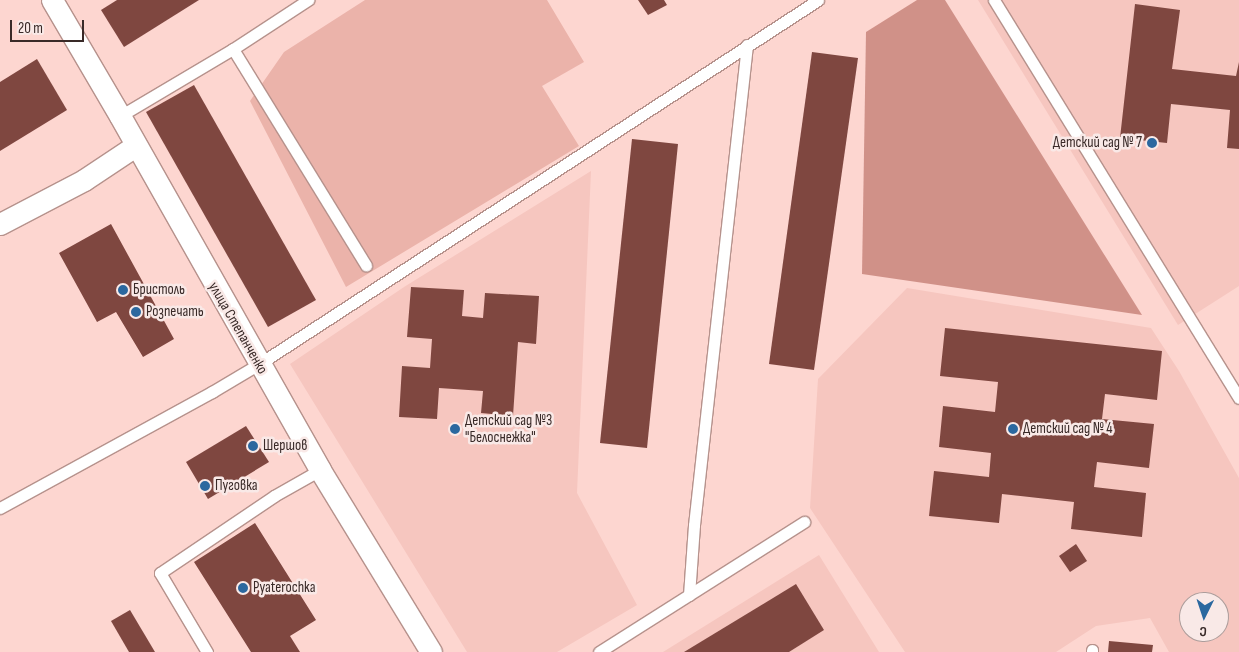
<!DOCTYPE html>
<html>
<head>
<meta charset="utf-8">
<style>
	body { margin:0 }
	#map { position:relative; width:1239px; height:652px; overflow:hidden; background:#fdd6d0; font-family:"Sofia Sans Condensed",sans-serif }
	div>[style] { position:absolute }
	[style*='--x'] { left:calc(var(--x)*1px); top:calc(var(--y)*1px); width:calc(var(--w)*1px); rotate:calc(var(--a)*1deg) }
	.built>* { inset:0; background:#f6c6bf }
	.green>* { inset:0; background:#ebb3aa }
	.forest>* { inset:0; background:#d09188 }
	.building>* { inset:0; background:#7f4740 }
	.roads { filter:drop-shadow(1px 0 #b6928c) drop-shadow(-1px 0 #b6928c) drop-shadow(0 1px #b6928c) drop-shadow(0 -1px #b6928c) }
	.lane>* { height:11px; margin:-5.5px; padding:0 5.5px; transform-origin:5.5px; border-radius:5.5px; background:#fff }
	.street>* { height:21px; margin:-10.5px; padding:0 10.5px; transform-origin:10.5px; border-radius:10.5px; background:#fff }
	.dots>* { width:14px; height:14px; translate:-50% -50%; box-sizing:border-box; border:2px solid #f9e9e7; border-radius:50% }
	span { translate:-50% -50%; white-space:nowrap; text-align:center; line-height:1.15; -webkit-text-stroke:5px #f9e9e7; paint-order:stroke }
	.poi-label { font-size:15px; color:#392a28 }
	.right { translate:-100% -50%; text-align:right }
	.left { translate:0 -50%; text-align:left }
	.street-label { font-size:15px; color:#392a28 }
	.north { position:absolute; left:1179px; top:592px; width:50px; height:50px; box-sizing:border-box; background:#f9e9e7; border:1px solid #ac9d9b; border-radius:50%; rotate:184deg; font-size:14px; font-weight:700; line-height:20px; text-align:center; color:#392a28 }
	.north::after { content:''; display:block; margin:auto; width:18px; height:22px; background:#2b689f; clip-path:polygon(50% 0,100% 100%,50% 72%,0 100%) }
	.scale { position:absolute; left:10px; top:20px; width:74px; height:22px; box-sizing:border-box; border:2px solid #392a28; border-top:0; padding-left:6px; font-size:15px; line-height:18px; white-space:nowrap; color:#392a28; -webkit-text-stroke:4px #f9e9e7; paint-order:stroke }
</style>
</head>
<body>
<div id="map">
	<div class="built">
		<i style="clip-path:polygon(978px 0,1239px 0,1239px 286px,1178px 325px)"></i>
		<i style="clip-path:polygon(591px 171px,577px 493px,637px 605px,557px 652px,467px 652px,290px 364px,404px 287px)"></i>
		<i style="clip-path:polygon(evenodd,907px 288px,1151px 328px,1179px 371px,1239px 478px,1239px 652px,1169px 652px,1150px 618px,1096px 626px,1056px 652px,905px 652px,810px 508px,818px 379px,907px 288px,1189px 602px,1219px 602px,1219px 632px,1189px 632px,1189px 602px)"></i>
		<i style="clip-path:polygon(819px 555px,879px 652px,663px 652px)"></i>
	</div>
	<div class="green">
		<i style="clip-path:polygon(365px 0,547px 0,584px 62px,542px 86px,579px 146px,346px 287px,250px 101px,284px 52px)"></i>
	</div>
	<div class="forest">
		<i style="clip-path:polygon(917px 0,945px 0,1142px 315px,862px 274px,866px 32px)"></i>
	</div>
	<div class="building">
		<i style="clip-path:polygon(117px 0,199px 0,124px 47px,101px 10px)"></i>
		<i style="clip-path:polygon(638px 0,664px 0,667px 5px,648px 15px)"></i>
		<i style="clip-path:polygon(1135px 4px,1180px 10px,1172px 69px,1236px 76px,1239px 62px,1239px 149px,1227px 148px,1230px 110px,1171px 104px,1167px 143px,1120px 138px)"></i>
		<i style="clip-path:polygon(812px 52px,858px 58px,814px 370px,769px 364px)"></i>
		<i style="clip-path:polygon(37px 59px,67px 110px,0 151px,0 82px)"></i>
		<i style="clip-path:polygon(194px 85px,316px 300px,268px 327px,146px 112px)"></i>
		<i style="clip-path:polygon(632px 139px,678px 144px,647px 448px,600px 443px)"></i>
		<i style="clip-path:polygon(111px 224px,174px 339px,143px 357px,116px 312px,97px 322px,59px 253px)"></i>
		<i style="clip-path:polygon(411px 287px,464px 290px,462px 316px,483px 318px,485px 293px,539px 296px,536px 344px,518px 342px,513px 416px,481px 413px,483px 391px,439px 388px,437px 419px,399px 417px,402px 366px,430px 368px,432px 339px,407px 337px)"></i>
		<i style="clip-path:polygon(945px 328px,1162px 351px,1157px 400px,1105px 394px,1102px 419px,1154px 424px,1149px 468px,1097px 462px,1094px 487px,1146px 493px,1142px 537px,1071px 529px,1074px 502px,1002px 494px,999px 523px,929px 516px,934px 471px,989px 477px,991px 453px,939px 447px,943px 406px,995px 412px,998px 382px,940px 376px)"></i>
		<i style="clip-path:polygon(246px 426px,269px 462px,208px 499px,186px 462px)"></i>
		<i style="clip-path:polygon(255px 523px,316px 620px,290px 636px,300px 652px,251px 652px,194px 562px)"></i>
		<i style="clip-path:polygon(1076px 544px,1087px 561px,1070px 572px,1059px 556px)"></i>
		<i style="clip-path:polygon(796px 584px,824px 630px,789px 652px,684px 652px)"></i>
		<i style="clip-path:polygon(130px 610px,155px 652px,129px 652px,111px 621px)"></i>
		<i style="clip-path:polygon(1109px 641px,1153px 645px,1152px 652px,1108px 652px)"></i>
	</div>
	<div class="roads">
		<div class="lane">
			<i style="--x:994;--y:0;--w:467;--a:58.4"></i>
			<i style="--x:233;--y:49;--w:254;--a:58.4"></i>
			<i style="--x:120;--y:116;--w:131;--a:-30.7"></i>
			<i style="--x:233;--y:49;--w:90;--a:-33.2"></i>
			<i style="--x:0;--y:508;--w:242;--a:-28.7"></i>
			<i style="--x:212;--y:392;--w:55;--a:-30.8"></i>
			<i style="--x:259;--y:364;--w:667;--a:-33.07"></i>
			<i style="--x:689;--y:595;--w:70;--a:-85.9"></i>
			<i style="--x:694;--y:525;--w:483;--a:-83.7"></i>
			<i style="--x:207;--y:652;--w:92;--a:-120.7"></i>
			<i style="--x:160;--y:573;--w:138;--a:-34"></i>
			<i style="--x:274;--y:496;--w:53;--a:-29.5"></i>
			<i style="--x:599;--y:652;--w:243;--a:-32.4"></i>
			<i style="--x:1092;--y:652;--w:2;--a:-90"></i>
		</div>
		<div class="street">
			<i style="--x:52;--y:0;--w:134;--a:59.6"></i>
			<i style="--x:120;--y:116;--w:407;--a:60.5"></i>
			<i style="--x:320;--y:470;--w:213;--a:58.6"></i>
			<i style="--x:0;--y:224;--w:95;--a:-27.6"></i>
			<i style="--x:84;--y:180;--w:61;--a:-33.7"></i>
		</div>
	</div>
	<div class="dots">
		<i style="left:1152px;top:143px;background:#2b689f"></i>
		<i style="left:123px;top:290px;background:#2b689f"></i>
		<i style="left:136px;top:312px;background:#2b689f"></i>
		<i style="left:455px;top:429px;background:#2b689f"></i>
		<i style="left:1013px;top:429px;background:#2b689f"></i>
		<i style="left:253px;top:446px;background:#2b689f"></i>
		<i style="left:205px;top:486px;background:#2b689f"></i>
		<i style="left:243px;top:588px;background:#2b689f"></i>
	</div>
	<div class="poi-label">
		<span class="right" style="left:1142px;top:143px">Детский сад № 7</span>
		<span class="left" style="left:133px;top:290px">Бристоль</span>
		<span class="left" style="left:146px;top:312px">Розпечать</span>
		<span class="left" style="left:465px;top:429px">Детский сад №3<br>"Белоснежка"</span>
		<span class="left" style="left:1023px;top:429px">Детский сад № 4</span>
		<span class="left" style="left:263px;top:446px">Шершов</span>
		<span class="left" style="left:215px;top:486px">Пуговка</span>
		<span class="left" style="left:253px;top:588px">Pyaterochka</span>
	</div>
	<div class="street-label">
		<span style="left:238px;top:328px;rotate:60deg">улица Степанченко</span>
	</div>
	<div class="north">С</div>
	<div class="scale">20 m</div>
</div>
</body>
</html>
